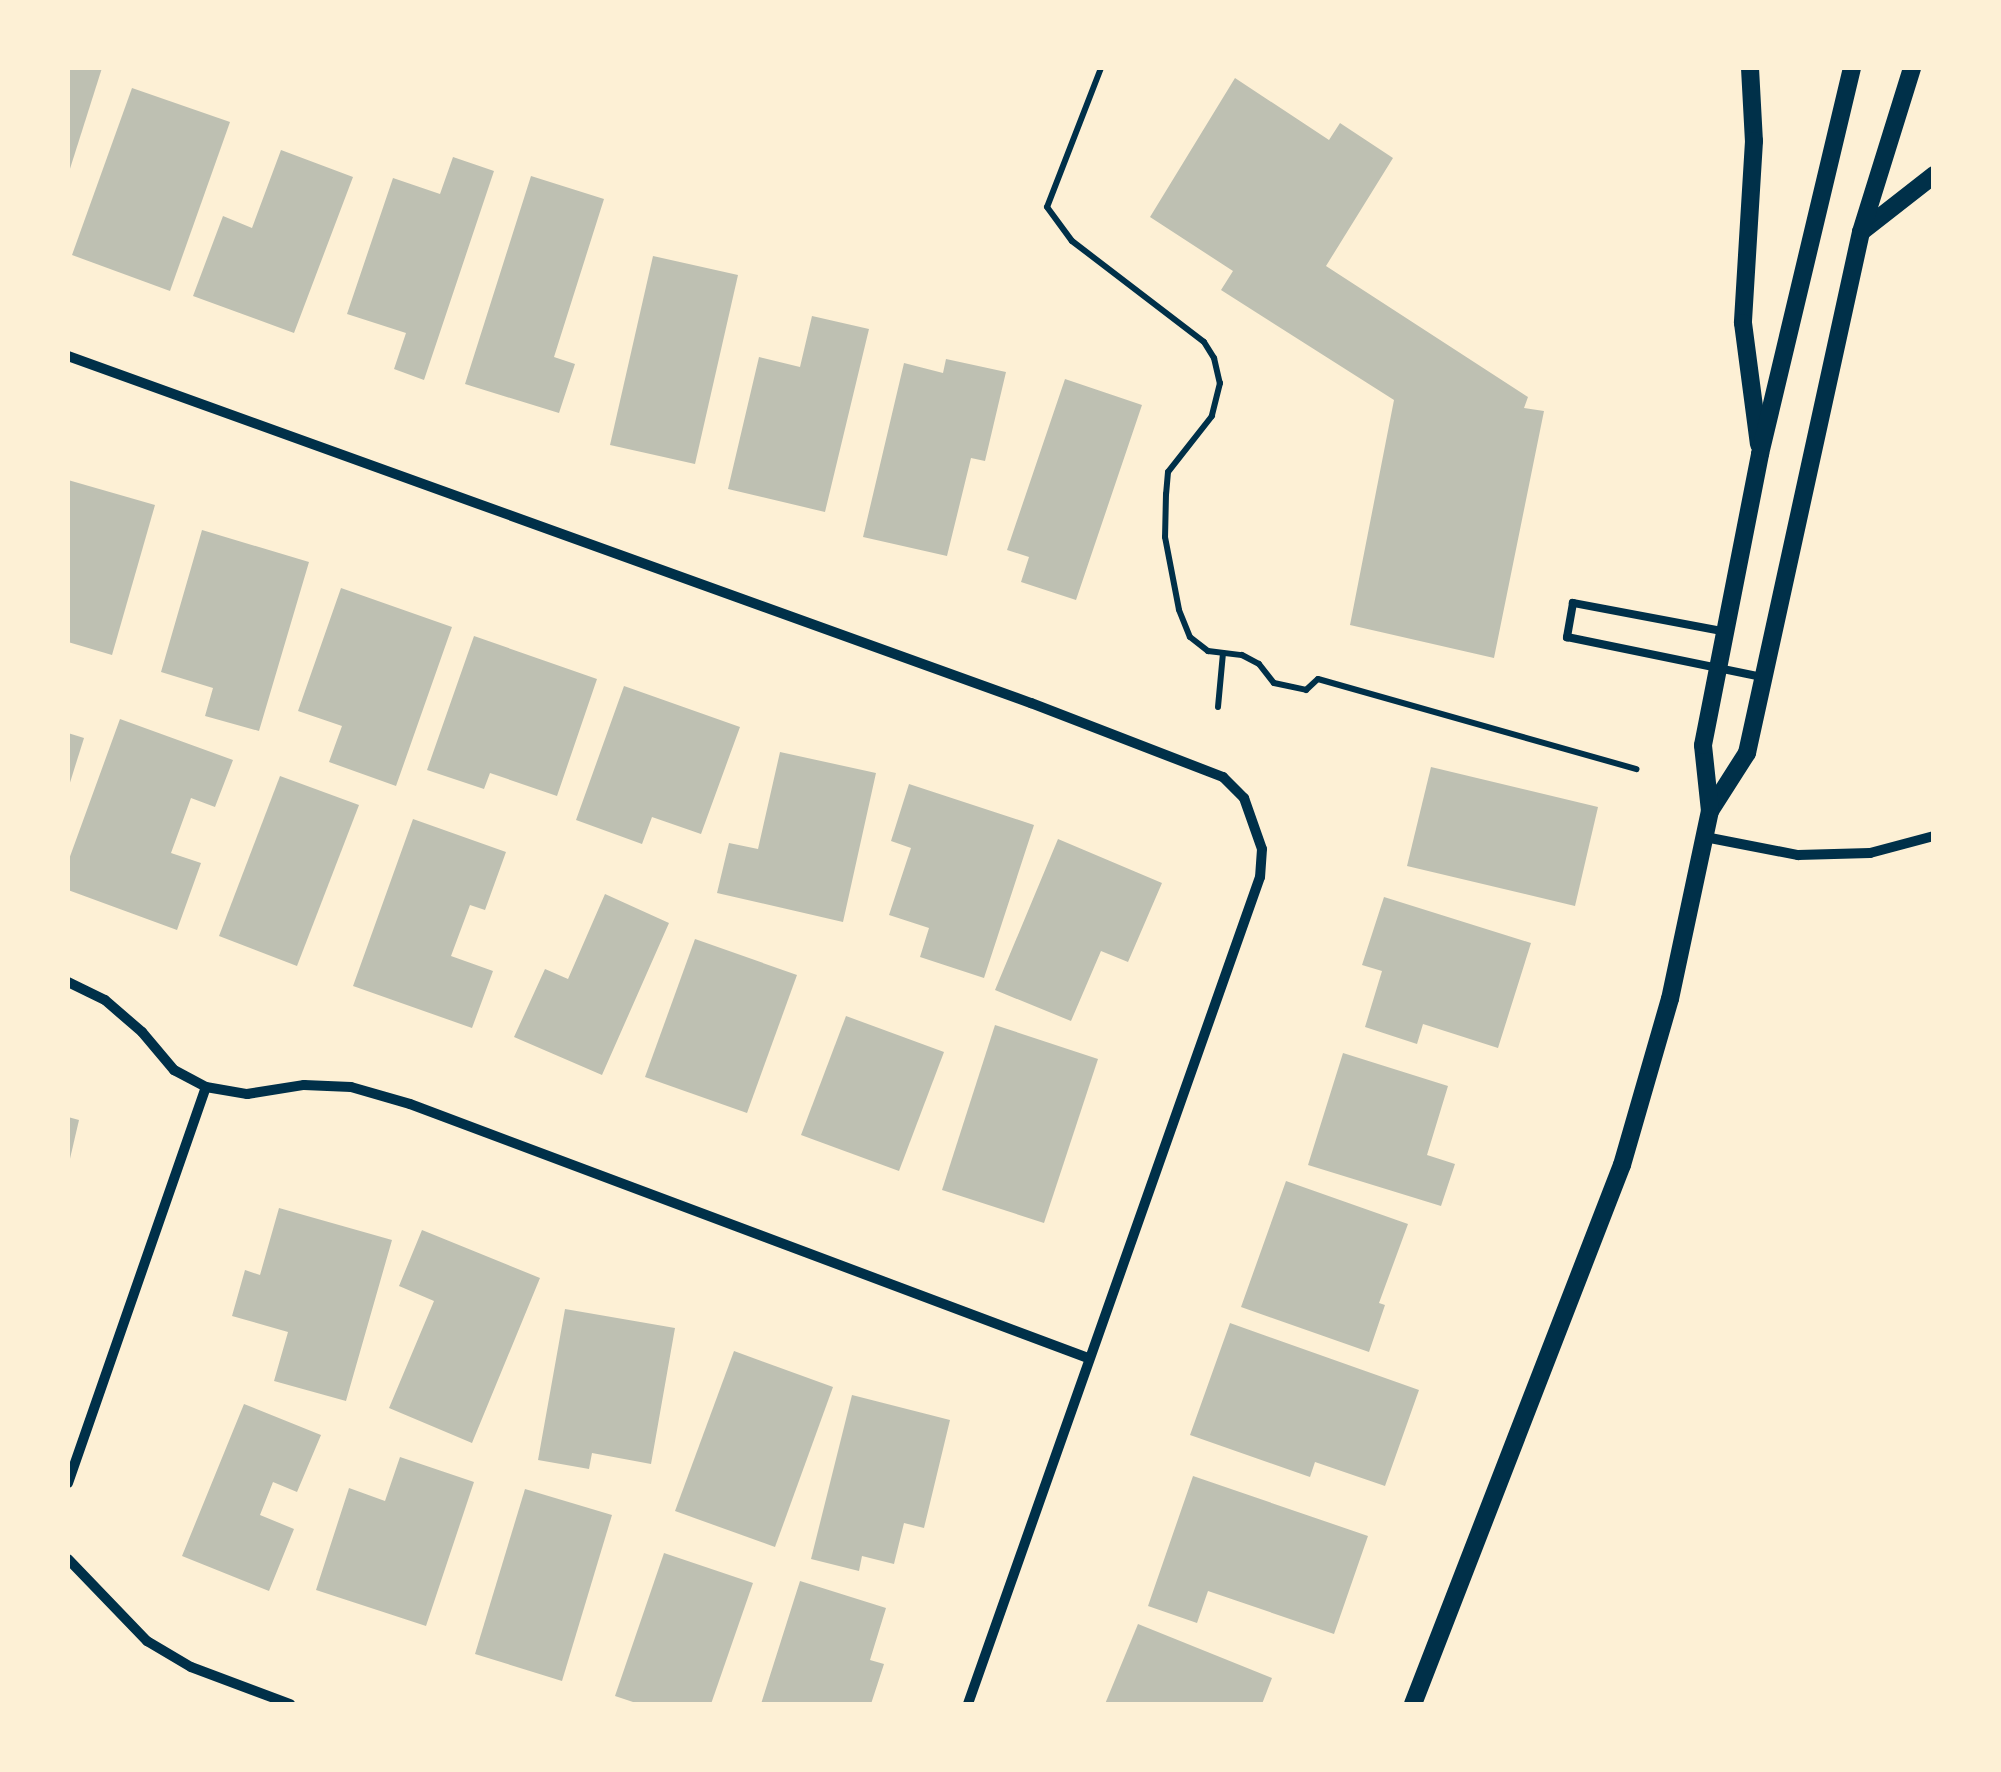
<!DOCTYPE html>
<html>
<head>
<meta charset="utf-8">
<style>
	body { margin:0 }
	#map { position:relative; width:2001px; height:1772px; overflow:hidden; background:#fdf0d5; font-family:"Varela Round",sans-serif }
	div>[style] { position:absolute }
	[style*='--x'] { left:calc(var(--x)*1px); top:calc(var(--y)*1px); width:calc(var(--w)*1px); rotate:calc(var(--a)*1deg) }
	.building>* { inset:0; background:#bec0b2 }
	.path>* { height:6px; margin:-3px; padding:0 3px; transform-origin:3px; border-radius:3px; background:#003049 }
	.service>* { height:8px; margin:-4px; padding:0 4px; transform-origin:4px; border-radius:4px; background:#003049 }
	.minor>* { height:10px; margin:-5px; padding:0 5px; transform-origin:5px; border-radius:5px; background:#003049 }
	.tertiary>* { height:18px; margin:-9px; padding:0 9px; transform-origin:9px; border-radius:9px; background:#003049 }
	span { translate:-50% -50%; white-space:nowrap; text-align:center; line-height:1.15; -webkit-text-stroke:9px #fdf0d5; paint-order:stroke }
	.frame { position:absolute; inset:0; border:70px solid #fdf0d5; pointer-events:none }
</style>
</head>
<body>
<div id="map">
	<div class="building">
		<i style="clip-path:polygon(68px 68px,102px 68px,68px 175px)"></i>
		<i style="clip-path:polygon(1235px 78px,1329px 140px,1340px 123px,1393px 158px,1326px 266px,1528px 397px,1524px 408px,1544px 411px,1494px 658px,1350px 625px,1394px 400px,1221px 290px,1233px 271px,1150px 217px)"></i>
		<i style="clip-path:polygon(132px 88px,230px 122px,170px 291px,72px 255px)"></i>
		<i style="clip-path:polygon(281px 150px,353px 177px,294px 333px,193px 296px,223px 216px,252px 228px)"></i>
		<i style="clip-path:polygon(453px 157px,494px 171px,424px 380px,394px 369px,406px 333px,347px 314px,393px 178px,440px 194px)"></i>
		<i style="clip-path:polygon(531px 176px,604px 199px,554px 357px,575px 364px,559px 413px,465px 384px)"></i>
		<i style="clip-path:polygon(653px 256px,738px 275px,695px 464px,610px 445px)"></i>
		<i style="clip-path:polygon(812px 316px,869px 329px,825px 512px,728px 489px,759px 357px,800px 367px)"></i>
		<i style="clip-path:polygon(946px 359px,1006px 372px,985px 461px,971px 458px,947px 556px,863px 537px,904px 363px,943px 373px)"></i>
		<i style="clip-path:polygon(1065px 379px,1142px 405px,1076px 600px,1021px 582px,1029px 557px,1007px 550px)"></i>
		<i style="clip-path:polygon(68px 480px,155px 505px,112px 655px,68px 642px)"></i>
		<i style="clip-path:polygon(202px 530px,309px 562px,259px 731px,205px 716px,213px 688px,161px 672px)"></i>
		<i style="clip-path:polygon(341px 588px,452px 627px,396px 786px,329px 762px,342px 726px,298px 711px)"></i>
		<i style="clip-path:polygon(474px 636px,597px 679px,557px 796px,490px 773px,484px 789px,427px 770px)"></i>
		<i style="clip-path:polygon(624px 686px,740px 727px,701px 834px,652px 817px,642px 844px,576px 820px)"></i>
		<i style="clip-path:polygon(120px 719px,233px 760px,215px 807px,191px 798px,171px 853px,201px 863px,177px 930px,68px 890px,68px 862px)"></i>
		<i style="clip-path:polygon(68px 733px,84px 738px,68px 789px)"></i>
		<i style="clip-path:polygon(780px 752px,876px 773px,843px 922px,717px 893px,729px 843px,758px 849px)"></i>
		<i style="clip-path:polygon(1431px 767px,1598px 807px,1575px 906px,1407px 866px)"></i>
		<i style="clip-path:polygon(280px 776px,359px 805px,297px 966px,219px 936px)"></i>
		<i style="clip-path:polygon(909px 784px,1034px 825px,984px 978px,920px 957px,929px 928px,889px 915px,911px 848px,891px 841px)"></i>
		<i style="clip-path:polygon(413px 819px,506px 852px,485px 910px,470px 905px,451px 956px,493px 971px,472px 1028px,353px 986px)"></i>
		<i style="clip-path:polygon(1058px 839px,1162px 883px,1128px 962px,1101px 951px,1071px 1021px,995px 990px)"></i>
		<i style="clip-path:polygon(605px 894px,669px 923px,602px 1075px,514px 1037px,545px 969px,568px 979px)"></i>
		<i style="clip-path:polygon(1384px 897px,1531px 943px,1498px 1048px,1423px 1024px,1417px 1044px,1365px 1027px,1382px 971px,1362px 965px)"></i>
		<i style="clip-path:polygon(695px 939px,797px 975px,747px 1113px,645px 1077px)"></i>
		<i style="clip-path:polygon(846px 1016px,944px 1052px,899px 1171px,801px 1135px)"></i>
		<i style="clip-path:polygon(995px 1025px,1098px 1059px,1044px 1223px,942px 1190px)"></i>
		<i style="clip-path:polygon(1343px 1053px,1448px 1086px,1427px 1155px,1455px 1164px,1441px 1206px,1308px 1165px)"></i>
		<i style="clip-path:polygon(68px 1117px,79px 1120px,69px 1163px,68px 1163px)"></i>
		<i style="clip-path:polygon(1286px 1181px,1408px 1224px,1379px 1303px,1385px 1305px,1369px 1352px,1241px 1307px)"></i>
		<i style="clip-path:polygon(279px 1208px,392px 1240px,346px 1401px,274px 1381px,288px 1332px,232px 1316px,245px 1270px,260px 1275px)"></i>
		<i style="clip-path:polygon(422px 1230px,540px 1278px,472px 1443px,389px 1408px,434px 1301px,399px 1286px)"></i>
		<i style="clip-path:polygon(565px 1309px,675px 1328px,651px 1464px,592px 1453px,589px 1469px,538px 1460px)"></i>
		<i style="clip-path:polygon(1230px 1323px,1419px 1390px,1385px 1486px,1315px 1462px,1310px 1477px,1190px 1435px)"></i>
		<i style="clip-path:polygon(734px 1351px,833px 1387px,775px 1547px,675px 1511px)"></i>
		<i style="clip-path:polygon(852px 1395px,950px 1420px,924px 1528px,904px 1523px,894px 1564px,862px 1556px,859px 1571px,811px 1559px)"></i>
		<i style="clip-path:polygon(244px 1404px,321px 1435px,297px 1492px,273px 1482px,260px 1515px,294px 1529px,269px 1591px,182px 1556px)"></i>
		<i style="clip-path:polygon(400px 1457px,474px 1482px,426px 1626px,316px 1590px,349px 1488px,385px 1501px)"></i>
		<i style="clip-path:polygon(1193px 1476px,1368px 1536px,1334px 1634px,1208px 1591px,1197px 1623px,1148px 1606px)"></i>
		<i style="clip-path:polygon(525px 1489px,612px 1515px,562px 1681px,475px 1654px)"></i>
		<i style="clip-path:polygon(664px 1553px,753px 1583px,711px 1704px,639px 1704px,615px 1696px)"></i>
		<i style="clip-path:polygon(800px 1581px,886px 1608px,870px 1660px,884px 1664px,871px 1704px,761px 1704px)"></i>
		<i style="clip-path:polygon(1138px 1624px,1272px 1678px,1262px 1704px,1105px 1704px)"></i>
	</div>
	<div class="path">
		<i style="--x:1101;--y:68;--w:149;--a:111.2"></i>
		<i style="--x:1047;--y:207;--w:42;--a:53.7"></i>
		<i style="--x:1072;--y:241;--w:166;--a:37.4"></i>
		<i style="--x:1204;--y:342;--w:19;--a:58"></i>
		<i style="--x:1214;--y:358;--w:26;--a:77"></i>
		<i style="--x:1220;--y:383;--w:34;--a:104"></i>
		<i style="--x:1212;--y:416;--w:71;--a:128.2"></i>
		<i style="--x:1168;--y:472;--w:22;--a:95"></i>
		<i style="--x:1166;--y:494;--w:43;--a:91.3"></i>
		<i style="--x:1165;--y:537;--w:74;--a:79.1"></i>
		<i style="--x:1179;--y:610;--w:29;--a:68"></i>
		<i style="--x:1190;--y:637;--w:23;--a:38"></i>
		<i style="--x:1208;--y:651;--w:34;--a:7"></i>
		<i style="--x:1242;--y:655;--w:19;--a:28"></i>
		<i style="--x:1259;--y:664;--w:24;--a:52"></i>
		<i style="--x:1274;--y:683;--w:33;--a:12"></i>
		<i style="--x:1306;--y:690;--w:16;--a:-43"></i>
		<i style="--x:1318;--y:679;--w:331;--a:15.8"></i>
		<i style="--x:1218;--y:707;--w:54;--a:-84.7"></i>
	</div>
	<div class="service">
		<i style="--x:1727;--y:632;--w:157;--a:-169.3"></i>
		<i style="--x:1573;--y:603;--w:35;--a:100"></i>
		<i style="--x:1567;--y:637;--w:199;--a:11.6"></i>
	</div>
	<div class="minor">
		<i style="--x:68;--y:356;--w:1024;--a:19.82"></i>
		<i style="--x:1031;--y:703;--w:206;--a:21.1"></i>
		<i style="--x:1223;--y:777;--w:30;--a:45"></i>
		<i style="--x:1244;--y:798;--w:54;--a:70.6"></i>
		<i style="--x:1262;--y:849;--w:28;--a:94"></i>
		<i style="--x:1260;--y:877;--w:877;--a:109.45"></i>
		<i style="--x:1705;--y:837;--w:95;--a:11"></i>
		<i style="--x:1798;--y:855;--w:72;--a:-1.6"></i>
		<i style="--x:1870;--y:853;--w:66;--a:-14.9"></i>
		<i style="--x:68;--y:982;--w:41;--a:25.9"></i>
		<i style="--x:105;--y:1000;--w:49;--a:40.9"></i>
		<i style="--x:142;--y:1032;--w:50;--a:49.9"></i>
		<i style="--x:174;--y:1070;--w:36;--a:28"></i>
		<i style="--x:206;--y:1087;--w:42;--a:9.7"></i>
		<i style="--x:247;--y:1094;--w:58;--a:-9"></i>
		<i style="--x:304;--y:1085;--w:47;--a:2.4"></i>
		<i style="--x:351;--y:1087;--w:61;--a:16.1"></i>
		<i style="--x:410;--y:1104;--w:724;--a:20.54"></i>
		<i style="--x:68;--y:1483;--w:419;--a:-70.8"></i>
		<i style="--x:68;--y:1559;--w:114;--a:46.1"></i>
		<i style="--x:147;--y:1641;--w:51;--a:30.6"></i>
		<i style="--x:191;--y:1667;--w:106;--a:20.5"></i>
	</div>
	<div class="tertiary">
		<i style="--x:1750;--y:68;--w:73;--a:86.9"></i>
		<i style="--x:1754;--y:141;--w:182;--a:93.5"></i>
		<i style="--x:1743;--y:323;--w:122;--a:82.5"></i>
		<i style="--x:1861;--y:232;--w:93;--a:-38"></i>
		<i style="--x:1710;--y:811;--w:69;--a:-57.5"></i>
		<i style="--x:1747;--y:753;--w:533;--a:-77.66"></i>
		<i style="--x:1861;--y:232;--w:172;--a:-72.7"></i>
		<i style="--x:1413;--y:1704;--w:578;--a:-68.81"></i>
		<i style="--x:1622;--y:1165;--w:173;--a:-73.9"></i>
		<i style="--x:1670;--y:999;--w:192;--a:-78"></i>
		<i style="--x:1710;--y:811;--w:66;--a:-96.1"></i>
		<i style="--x:1703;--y:745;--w:297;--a:-78.9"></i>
		<i style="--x:1760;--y:454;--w:397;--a:-76.6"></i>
	</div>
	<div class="frame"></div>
</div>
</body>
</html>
